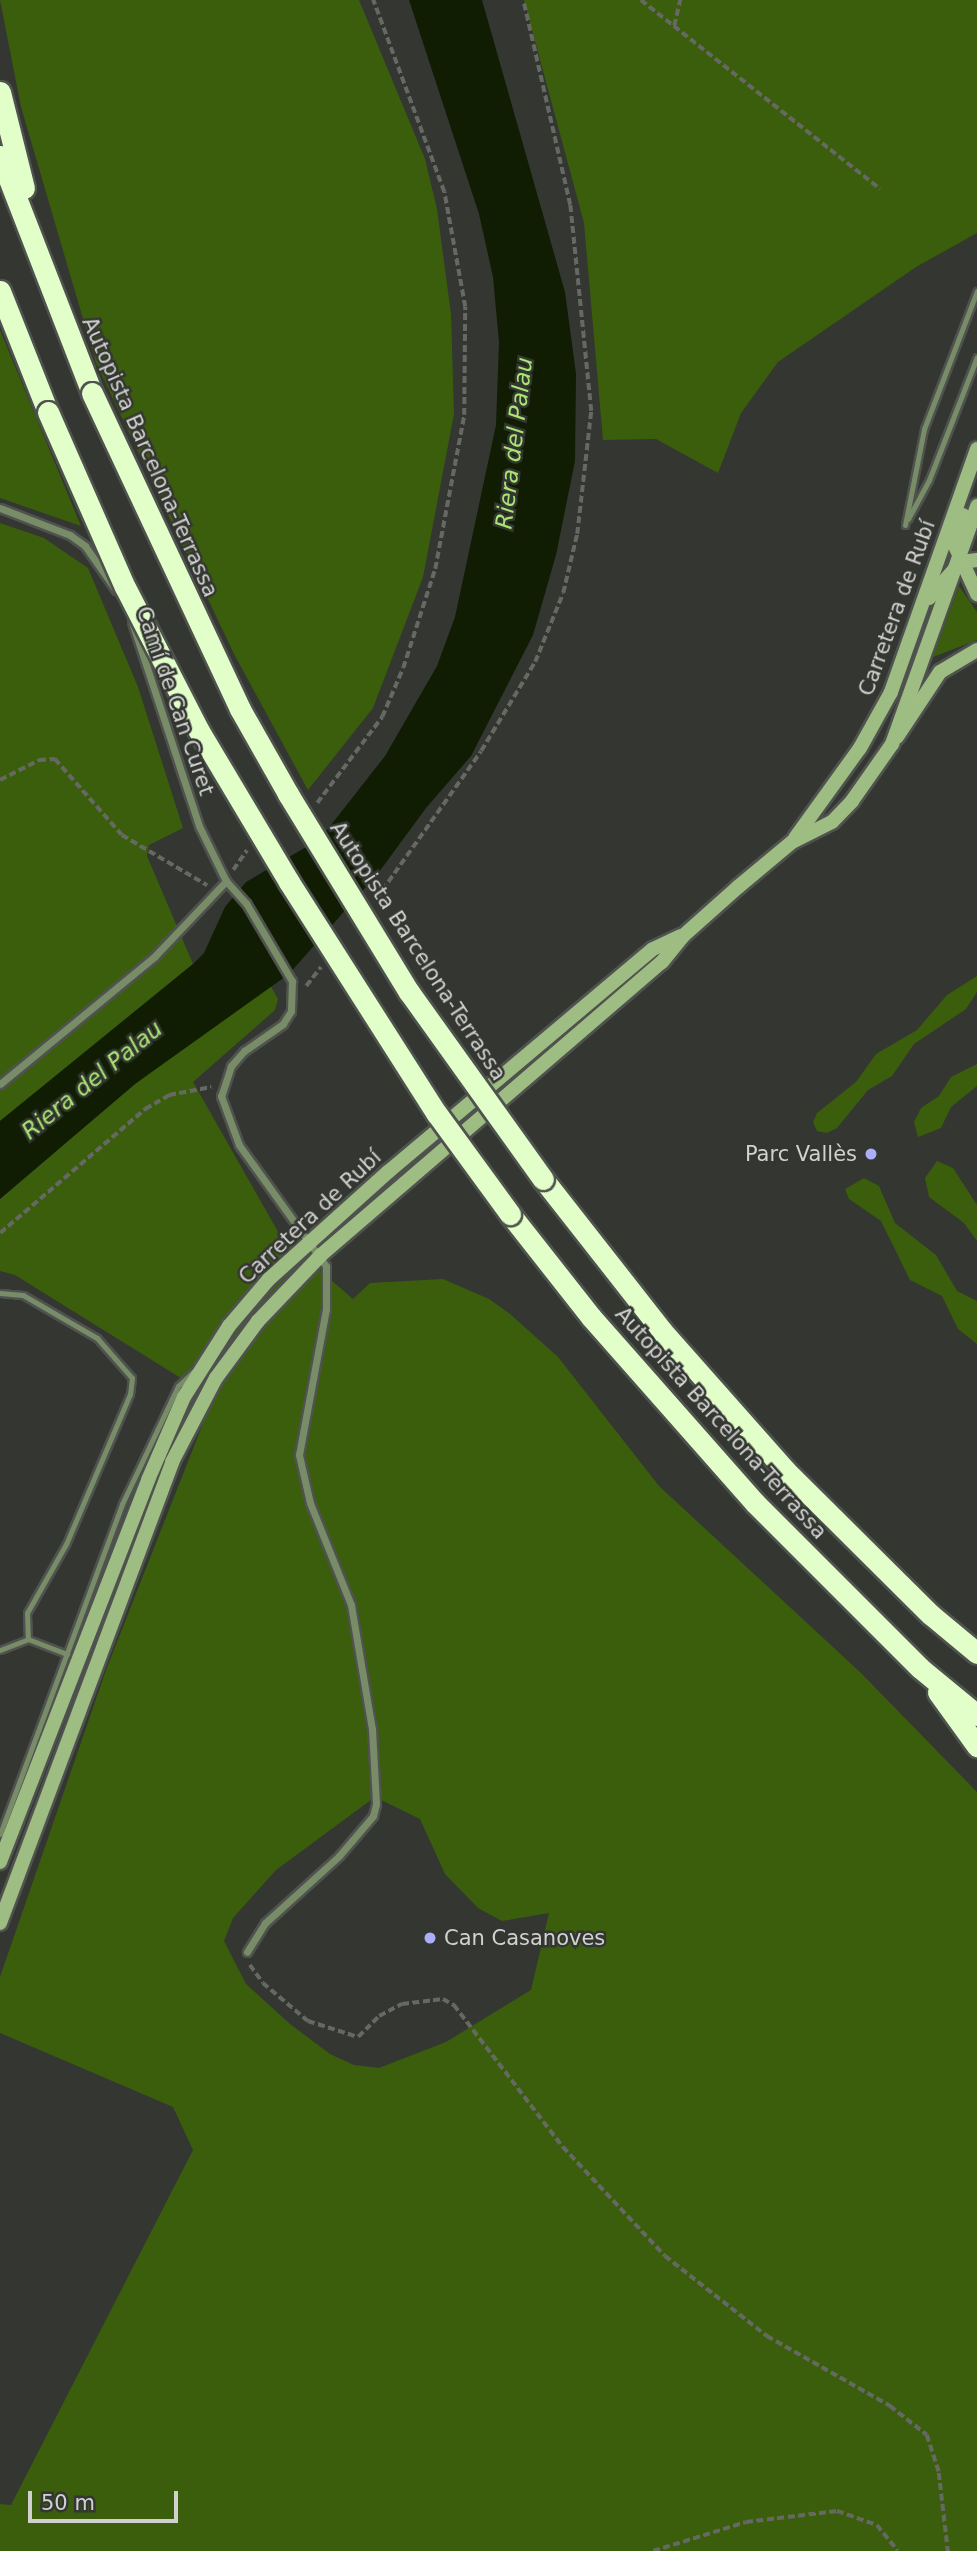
<!DOCTYPE html>
<html>
<head>
<meta charset="utf-8">
<style>
	body { margin:0 }
	#map { position:relative; width:977px; height:2551px; overflow:hidden; background:#333631; font-family:"DejaVu Sans",sans-serif }
	div>[style] { position:absolute }
	[style*='--x'] { left:calc(var(--x)*1px); top:calc(var(--y)*1px); width:calc(var(--w)*1px); rotate:calc(var(--a)*1deg) }
	.green>* { inset:0; background:#3b5e0c }
	.water>* { inset:0; background:#101d03 }
	.path>* { height:3.5px; margin-top:-1.75px; transform-origin:0; background:repeating-linear-gradient(90deg,#666864 0 7px,transparent 0 10.5px) }
	.roads { filter:drop-shadow(2px 0 #4f524e) drop-shadow(-2px 0 #4f524e) drop-shadow(0 2px #4f524e) drop-shadow(0 -2px #4f524e) }
	.service>* { height:5px; margin:-2.5px; padding:0 2.5px; transform-origin:2.5px; border-radius:2.5px; background:#788c68 }
	.minor>* { height:7px; margin:-3.5px; padding:0 3.5px; transform-origin:3.5px; border-radius:3.5px; background:#788c68 }
	.secondary>* { height:14px; margin:-7px; padding:0 7px; transform-origin:7px; border-radius:7px; background:#9ebd83 }
	.motorway>* { height:21px; margin:-10.5px; padding:0 10.5px; transform-origin:10.5px; border-radius:10.5px; background:#e2ffc9 }
	.bridges { filter:drop-shadow(2px 0 #4f524e) drop-shadow(-2px 0 #4f524e) drop-shadow(0 2px #4f524e) drop-shadow(0 -2px #4f524e) }
	.motorway-bridge>* { height:21px; margin:-10.5px; padding:0 10.5px; transform-origin:10.5px; border-radius:10.5px; background:#e2ffc9 }
	.dots>* { width:19px; height:19px; translate:-50% -50%; box-sizing:border-box; border:4px solid #333631; border-radius:50% }
	span { translate:-50% -50%; white-space:nowrap; text-align:center; line-height:1.15; -webkit-text-stroke:5px #333631; paint-order:stroke }
	.street-label { font-size:21px; color:#d1d2d0 }
	.poi-label { font-size:21px; color:#d1d2d0 }
	.right { translate:-100% -50%; text-align:right }
	.left { translate:0 -50%; text-align:left }
	.water-label { font-size:23px; color:#aae472; font-style:italic }
	.scale { position:absolute; left:28px; top:2491px; width:150px; height:32px; box-sizing:border-box; border:4px solid #d1d2d0; border-top:0; padding-left:9px; font-size:21px; line-height:24px; white-space:nowrap; color:#d1d2d0; -webkit-text-stroke:5px #333631; paint-order:stroke }
</style>
</head>
<body>
<div id="map">
	<div class="green">
		<i style="clip-path:polygon(0 0,359px 0,425px 159px,437px 209px,451px 314px,454px 414px,423px 577px,373px 708px,308px 790px,234px 654px,96px 363px,21px 107px)"></i>
		<i style="clip-path:polygon(524px 0,977px 0,977px 233px,916px 267px,778px 362px,741px 413px,718px 473px,656px 439px,603px 440px,584px 223px)"></i>
		<i style="clip-path:polygon(0 330px,81px 526px,0 498px)"></i>
		<i style="clip-path:polygon(0 523px,44px 538px,88px 568px,138px 687px,183px 828px,149px 845px,147px 856px,193px 964px,0 1121px)"></i>
		<i style="clip-path:polygon(959px 586px,977px 612px,977px 640px,933px 657px)"></i>
		<i style="clip-path:polygon(977px 976px,977px 992px,966px 1009px,914px 1044px,892px 1076px,868px 1090px,837px 1128px,827px 1133px,817px 1131px,813px 1122px,817px 1113px,856px 1082px,876px 1054px,917px 1030px,947px 995px)"></i>
		<i style="clip-path:polygon(evenodd,269px 983px,278px 999px,275px 1010px,193px 1082px,281px 1237px,353px 1299px,370px 1283px,443px 1279px,489px 1299px,510px 1314px,558px 1357px,659px 1486px,861px 1673px,977px 1792px,977px 2551px,0 2551px,0 2504px,11px 2505px,193px 2150px,173px 2107px,0 2033px,0 1977px,106px 1670px,213px 1398px,15px 1275px,0 1271px,0 1199px,135px 1084px,269px 983px,375px 1797px,420px 1819px,445px 1874px,478px 1908px,502px 1921px,549px 1913px,531px 1990px,446px 2042px,379px 2068px,354px 2065px,330px 2054px,290px 2024px,246px 1984px,224px 1941px,233px 1918px,276px 1870px,375px 1797px)"></i>
		<i style="clip-path:polygon(977px 1064px,977px 1086px,951px 1107px,941px 1128px,918px 1137px,914px 1122px,921px 1108px,939px 1096px,951px 1077px)"></i>
		<i style="clip-path:polygon(937px 1161px,953px 1168px,977px 1205px,977px 1241px,964px 1223px,929px 1197px,925px 1178px)"></i>
		<i style="clip-path:polygon(864px 1178px,879px 1186px,895px 1223px,936px 1255px,957px 1291px,977px 1301px,977px 1344px,958px 1329px,942px 1296px,910px 1280px,881px 1221px,849px 1199px,845px 1189px)"></i>
	</div>
	<div class="water">
		<i style="clip-path:polygon(409px 0,482px 0,565px 292px,576px 374px,575px 461px,556px 555px,533px 635px,471px 756px,426px 808px,379px 872px,289px 974px,135px 1084px,0 1199px,0 1121px,193px 964px,204px 953px,225px 907px,246px 882px,320px 839px,385px 756px,437px 666px,455px 617px,496px 425px,499px 342px,493px 277px,479px 214px)"></i>
	</div>
	<div class="path">
		<i style="--x:641;--y:0;--w:305;--a:38.3"></i>
		<i style="--x:674;--y:26;--w:27;--a:-77"></i>
		<i style="--x:0;--y:780;--w:44;--a:-27.1"></i>
		<i style="--x:39;--y:760;--w:16;--a:-4"></i>
		<i style="--x:55;--y:759;--w:101;--a:48.6"></i>
		<i style="--x:122;--y:835;--w:99;--a:30.5"></i>
		<i style="--x:317;--y:803;--w:108;--a:-52.9"></i>
		<i style="--x:382;--y:717;--w:53;--a:-66.8"></i>
		<i style="--x:403;--y:668;--w:104;--a:-72.1"></i>
		<i style="--x:435;--y:569;--w:157;--a:-79.3"></i>
		<i style="--x:464;--y:415;--w:108;--a:-89.5"></i>
		<i style="--x:465;--y:307;--w:117;--a:-100.3"></i>
		<i style="--x:444;--y:192;--w:205;--a:-110.3"></i>
		<i style="--x:233;--y:870;--w:24;--a:-55"></i>
		<i style="--x:376;--y:899;--w:181;--a:-54.6"></i>
		<i style="--x:481;--y:751;--w:104;--a:-58.8"></i>
		<i style="--x:535;--y:662;--w:74;--a:-67.9"></i>
		<i style="--x:563;--y:593;--w:61;--a:-76.7"></i>
		<i style="--x:577;--y:534;--w:124;--a:-83.5"></i>
		<i style="--x:591;--y:411;--w:207;--a:-95.8"></i>
		<i style="--x:570;--y:205;--w:210;--a:-102.9"></i>
		<i style="--x:306;--y:986;--w:24;--a:-52"></i>
		<i style="--x:0;--y:1233;--w:191;--a:-40.5"></i>
		<i style="--x:145;--y:1109;--w:28;--a:-30"></i>
		<i style="--x:169;--y:1095;--w:43;--a:-10.8"></i>
		<i style="--x:250;--y:1965;--w:22;--a:54"></i>
		<i style="--x:263;--y:1983;--w:59;--a:40.2"></i>
		<i style="--x:308;--y:2021;--w:52;--a:17.7"></i>
		<i style="--x:358;--y:2037;--w:30;--a:-45"></i>
		<i style="--x:379;--y:2016;--w:26;--a:-28"></i>
		<i style="--x:402;--y:2004;--w:41;--a:-7"></i>
		<i style="--x:443;--y:1999;--w:13;--a:29"></i>
		<i style="--x:454;--y:2005;--w:179;--a:52.5"></i>
		<i style="--x:563;--y:2147;--w:149;--a:46.9"></i>
		<i style="--x:665;--y:2256;--w:130;--a:38.1"></i>
		<i style="--x:767;--y:2336;--w:142;--a:29.6"></i>
		<i style="--x:890;--y:2406;--w:47;--a:38.1"></i>
		<i style="--x:927;--y:2435;--w:40;--a:72"></i>
		<i style="--x:939;--y:2473;--w:79;--a:83.4"></i>
		<i style="--x:653;--y:2551;--w:97;--a:-17.3"></i>
		<i style="--x:746;--y:2522;--w:92;--a:-6.9"></i>
		<i style="--x:837;--y:2511;--w:42;--a:19.3"></i>
		<i style="--x:877;--y:2525;--w:33;--a:51"></i>
	</div>
	<div class="roads">
		<div class="service">
			<i style="--x:908;--y:519;--w:44;--a:-61.7"></i>
			<i style="--x:929;--y:480;--w:132;--a:-68.7"></i>
			<i style="--x:905;--y:525;--w:98;--a:-78.8"></i>
			<i style="--x:924;--y:429;--w:148;--a:-69"></i>
			<i style="--x:0;--y:1293;--w:23;--a:5"></i>
			<i style="--x:23;--y:1295;--w:86;--a:30.2"></i>
			<i style="--x:97;--y:1338;--w:53;--a:48.8"></i>
			<i style="--x:132;--y:1378;--w:16;--a:97"></i>
			<i style="--x:130;--y:1394;--w:163;--a:113.1"></i>
			<i style="--x:66;--y:1544;--w:79;--a:119.5"></i>
			<i style="--x:27;--y:1613;--w:26;--a:88"></i>
			<i style="--x:0;--y:1650;--w:30;--a:-21"></i>
			<i style="--x:28;--y:1639;--w:42;--a:21"></i>
			<i style="--x:0;--y:1834;--w:352;--a:-69.7"></i>
			<i style="--x:122;--y:1504;--w:131;--a:-64.6"></i>
			<i style="--x:178;--y:1386;--w:21;--a:-43"></i>
		</div>
		<div class="minor">
			<i style="--x:0;--y:508;--w:75;--a:21.1"></i>
			<i style="--x:70;--y:535;--w:19;--a:36"></i>
			<i style="--x:85;--y:546;--w:54;--a:54.8"></i>
			<i style="--x:132;--y:622;--w:215;--a:71.8"></i>
			<i style="--x:199;--y:826;--w:61;--a:63.9"></i>
			<i style="--x:0;--y:1084;--w:200;--a:-39.5"></i>
			<i style="--x:154;--y:957;--w:105;--a:-46.5"></i>
			<i style="--x:226;--y:881;--w:30;--a:48"></i>
			<i style="--x:246;--y:903;--w:91;--a:59.5"></i>
			<i style="--x:292;--y:981;--w:30;--a:92"></i>
			<i style="--x:291;--y:1011;--w:15;--a:122"></i>
			<i style="--x:283;--y:1024;--w:47;--a:145.3"></i>
			<i style="--x:244;--y:1051;--w:20;--a:131"></i>
			<i style="--x:231;--y:1066;--w:32;--a:108"></i>
			<i style="--x:221;--y:1096;--w:52;--a:69.8"></i>
			<i style="--x:239;--y:1145;--w:149;--a:54.3"></i>
			<i style="--x:326;--y:1266;--w:43;--a:90"></i>
			<i style="--x:326;--y:1309;--w:148;--a:100.5"></i>
			<i style="--x:299;--y:1455;--w:49;--a:77.1"></i>
			<i style="--x:310;--y:1503;--w:110;--a:68.1"></i>
			<i style="--x:351;--y:1605;--w:126;--a:80.4"></i>
			<i style="--x:372;--y:1729;--w:75;--a:86.9"></i>
			<i style="--x:376;--y:1804;--w:12;--a:104"></i>
			<i style="--x:373;--y:1816;--w:52;--a:130.4"></i>
			<i style="--x:339;--y:1856;--w:100;--a:137.8"></i>
			<i style="--x:265;--y:1923;--w:34;--a:122"></i>
		</div>
		<div class="secondary">
			<i style="--x:963;--y:515;--w:34;--a:102"></i>
			<i style="--x:956;--y:548;--w:51;--a:65.5"></i>
			<i style="--x:929;--y:598;--w:48;--a:-48.4"></i>
			<i style="--x:961;--y:562;--w:16;--a:-7"></i>
			<i style="--x:897;--y:737;--w:78;--a:-56.5"></i>
			<i style="--x:940;--y:672;--w:43;--a:-30.7"></i>
			<i style="--x:795;--y:838;--w:111;--a:-54.2"></i>
			<i style="--x:860;--y:748;--w:64;--a:-61"></i>
			<i style="--x:891;--y:692;--w:258;--a:-70.5"></i>
			<i style="--x:0;--y:1862;--w:410;--a:-68.8"></i>
			<i style="--x:148;--y:1480;--w:90;--a:-66.6"></i>
			<i style="--x:184;--y:1397;--w:84;--a:-57.6"></i>
			<i style="--x:229;--y:1326;--w:62;--a:-49.6"></i>
			<i style="--x:269;--y:1279;--w:160;--a:-42"></i>
			<i style="--x:388;--y:1172;--w:346;--a:-40.1"></i>
			<i style="--x:653;--y:949;--w:31;--a:-25"></i>
			<i style="--x:0;--y:1923;--w:492;--a:-69.5"></i>
			<i style="--x:172;--y:1462;--w:95;--a:-62.4"></i>
			<i style="--x:216;--y:1378;--w:71;--a:-53.6"></i>
			<i style="--x:258;--y:1321;--w:91;--a:-46.3"></i>
			<i style="--x:321;--y:1255;--w:450;--a:-40.7"></i>
			<i style="--x:662;--y:962;--w:33;--a:-51"></i>
			<i style="--x:683;--y:936;--w:74;--a:-41.7"></i>
			<i style="--x:738;--y:887;--w:70;--a:-39.8"></i>
			<i style="--x:792;--y:842;--w:45;--a:-26.6"></i>
			<i style="--x:832;--y:822;--w:29;--a:-46"></i>
			<i style="--x:852;--y:801;--w:70;--a:-54.9"></i>
			<i style="--x:892;--y:744;--w:253;--a:-70.3"></i>
		</div>
		<div class="motorway">
			<i style="--x:0;--y:92;--w:99;--a:76"></i>
			<i style="--x:0;--y:156;--w:254;--a:68.8"></i>
			<i style="--x:0;--y:291;--w:130;--a:68.4"></i>
			<i style="--x:543;--y:1179;--w:193;--a:51.9"></i>
			<i style="--x:662;--y:1331;--w:187;--a:48.5"></i>
			<i style="--x:786;--y:1471;--w:203;--a:44.8"></i>
			<i style="--x:930;--y:1614;--w:61;--a:39.7"></i>
			<i style="--x:510;--y:1214;--w:131;--a:51.8"></i>
			<i style="--x:591;--y:1317;--w:248;--a:48.6"></i>
			<i style="--x:755;--y:1503;--w:233;--a:45"></i>
			<i style="--x:920;--y:1668;--w:74;--a:39.5"></i>
			<i style="--x:938;--y:1692;--w:67;--a:54.2"></i>
		</div>
	</div>
	<div class="bridges">
		<div class="motorway-bridge">
			<i style="--x:92;--y:393;--w:349;--a:64.9"></i>
			<i style="--x:240;--y:709;--w:98;--a:60.5"></i>
			<i style="--x:288;--y:794;--w:232;--a:58.6"></i>
			<i style="--x:409;--y:992;--w:230;--a:54.4"></i>
			<i style="--x:48;--y:412;--w:191;--a:66.3"></i>
			<i style="--x:125;--y:587;--w:162;--a:62.8"></i>
			<i style="--x:199;--y:731;--w:176;--a:59.2"></i>
			<i style="--x:289;--y:882;--w:275;--a:57.5"></i>
			<i style="--x:437;--y:1114;--w:124;--a:53.9"></i>
		</div>
	</div>
	<div class="dots">
		<i style="left:871px;top:1154px;background:#abaffb"></i>
		<i style="left:430px;top:1938px;background:#abaffb"></i>
	</div>
	<div class="street-label">
		<span style="left:150px;top:457px;rotate:66deg">Autopista Barcelona-Terrassa</span>
		<span style="left:897px;top:608px;rotate:-70deg">Carretera de Rubí</span>
		<span style="left:175px;top:701px;rotate:71deg">Camí de Can Curet</span>
		<span style="left:418px;top:951px;rotate:57deg">Autopista Barcelona-Terrassa</span>
		<span style="left:310px;top:1217px;rotate:-43deg">Carretera de Rubí</span>
		<span style="left:721px;top:1423px;rotate:48deg">Autopista Barcelona-Terrassa</span>
	</div>
	<div class="poi-label">
		<span class="right" style="left:857px;top:1154px">Parc Vallès</span>
		<span class="left" style="left:444px;top:1938px">Can Casanoves</span>
	</div>
	<div class="water-label">
		<span style="left:514px;top:443px;rotate:-83deg">Riera del Palau</span>
		<span style="left:92px;top:1080px;rotate:-39deg">Riera del Palau</span>
	</div>
	<div class="scale">50 m</div>
</div>
</body>
</html>
